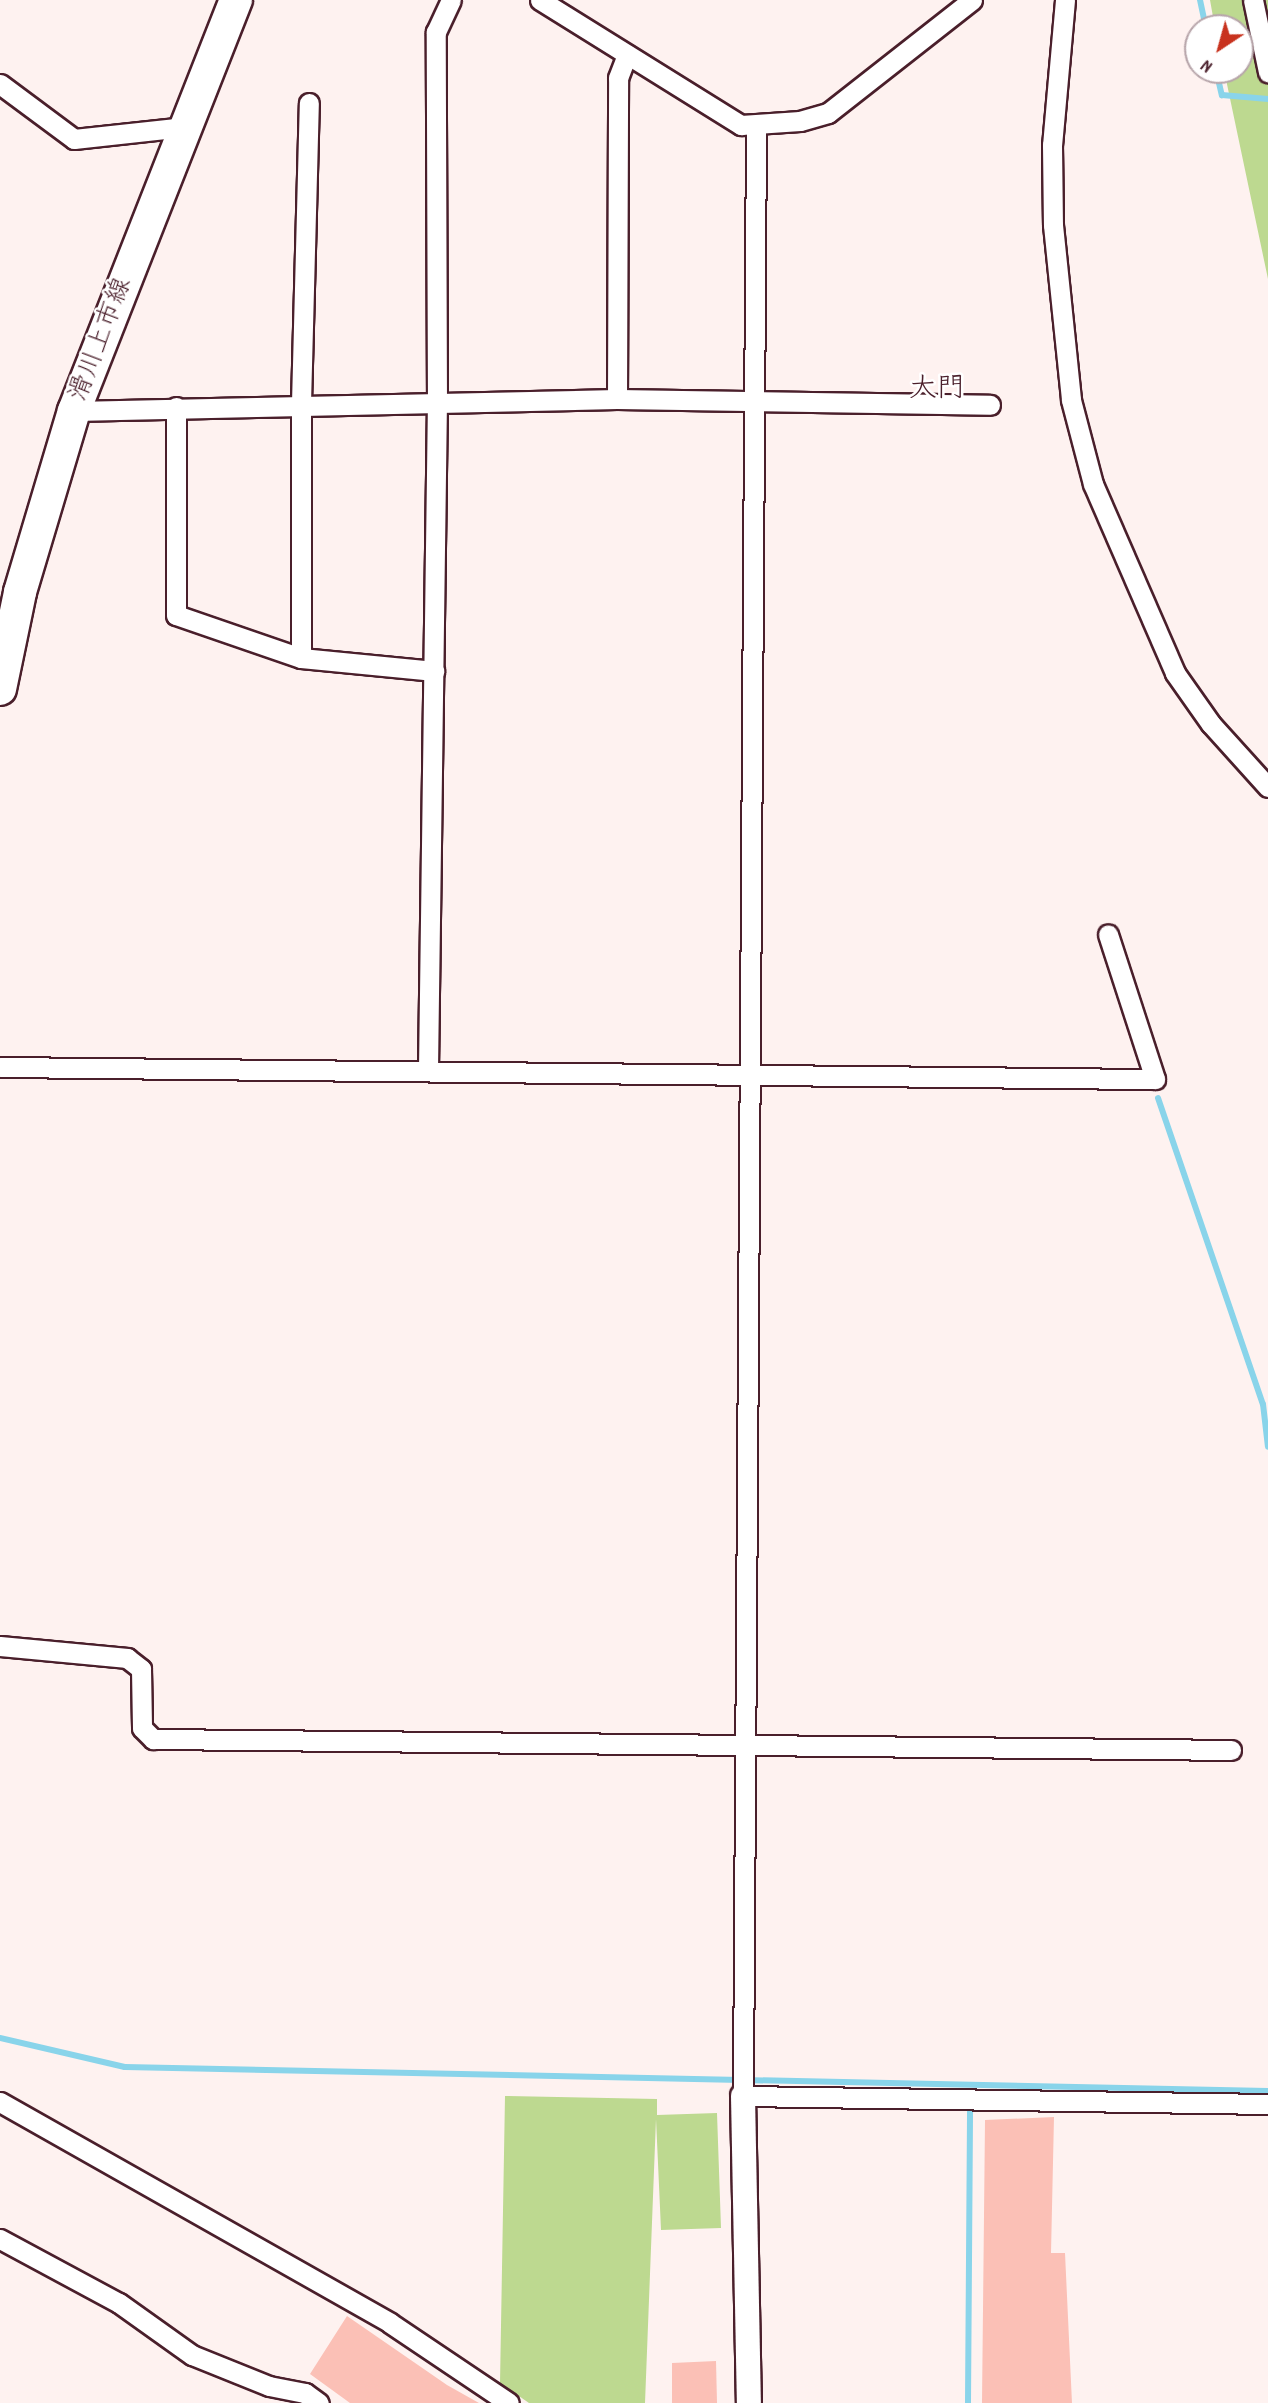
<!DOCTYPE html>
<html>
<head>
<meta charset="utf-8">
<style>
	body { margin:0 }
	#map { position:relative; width:1268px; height:2403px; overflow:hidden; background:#fef2f0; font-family:Dekko,"Klee One",sans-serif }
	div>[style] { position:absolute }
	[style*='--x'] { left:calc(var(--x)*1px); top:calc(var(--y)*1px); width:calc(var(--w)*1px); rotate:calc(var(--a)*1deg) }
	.green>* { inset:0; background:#bdd990 }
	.stream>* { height:6px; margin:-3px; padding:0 3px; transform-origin:3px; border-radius:3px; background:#89d4ea }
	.building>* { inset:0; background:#fbc0b6 }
	.roads { filter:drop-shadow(2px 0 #4a1f2b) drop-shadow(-2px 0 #4a1f2b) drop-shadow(0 2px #4a1f2b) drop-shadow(0 -2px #4a1f2b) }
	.minor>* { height:19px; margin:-9.5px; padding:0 9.5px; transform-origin:9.5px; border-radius:9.5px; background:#fff }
	.tertiary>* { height:24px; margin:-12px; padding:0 12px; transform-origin:12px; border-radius:12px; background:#fff }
	.primary>* { height:32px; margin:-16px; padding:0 16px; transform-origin:16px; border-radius:16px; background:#fff }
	span { translate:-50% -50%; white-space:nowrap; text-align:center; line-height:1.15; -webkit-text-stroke:5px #fff; paint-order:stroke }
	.street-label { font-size:26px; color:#4a1f2b }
	.neighbourhood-label { font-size:28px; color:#4a1f2b }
	.north { position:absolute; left:1184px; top:14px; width:70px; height:70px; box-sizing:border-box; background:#fff; border:2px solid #b7a5aa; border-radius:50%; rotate:216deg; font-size:19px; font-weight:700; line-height:28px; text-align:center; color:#4a1f2b }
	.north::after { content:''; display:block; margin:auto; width:24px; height:32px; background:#c8321e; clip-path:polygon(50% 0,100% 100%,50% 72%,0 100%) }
</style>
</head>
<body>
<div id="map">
	<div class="green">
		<i style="clip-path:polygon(1210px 0,1268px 0,1268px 279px,1224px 70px,1240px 70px,1240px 28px,1215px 28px)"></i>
		<i style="clip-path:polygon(505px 2096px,657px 2099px,657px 2115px,717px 2113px,721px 2228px,661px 2230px,656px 2119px,645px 2403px,529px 2403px,500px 2383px)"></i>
	</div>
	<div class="stream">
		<i style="--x:1200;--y:0;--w:29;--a:78"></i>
		<i style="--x:1216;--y:70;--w:26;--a:77"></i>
		<i style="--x:1222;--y:95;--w:46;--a:5"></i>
		<i style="--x:1158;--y:1098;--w:324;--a:71.1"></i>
		<i style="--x:1263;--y:1404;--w:43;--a:83.4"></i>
		<i style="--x:0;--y:2038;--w:128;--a:13.1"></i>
		<i style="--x:125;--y:2067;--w:1143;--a:1.2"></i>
		<i style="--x:968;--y:2403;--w:302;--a:-89.6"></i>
	</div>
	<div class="building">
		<i style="clip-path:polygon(1054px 2117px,1051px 2253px,1065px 2253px,1072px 2403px,982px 2403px,985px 2120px)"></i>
		<i style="clip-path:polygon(347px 2316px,447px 2385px,479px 2403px,350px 2403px,310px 2374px)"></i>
		<i style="clip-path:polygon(716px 2361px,717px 2403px,672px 2403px,672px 2363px)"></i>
	</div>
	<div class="roads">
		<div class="minor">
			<i style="--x:540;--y:0;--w:237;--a:31.9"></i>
			<i style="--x:741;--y:125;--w:59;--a:-3.9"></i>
			<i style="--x:800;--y:121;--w:29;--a:-16"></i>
			<i style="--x:828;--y:113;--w:183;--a:-38.1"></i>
			<i style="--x:1065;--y:0;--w:146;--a:95.1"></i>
			<i style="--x:1052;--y:145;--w:80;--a:89.3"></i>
			<i style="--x:1053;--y:225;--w:176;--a:84.1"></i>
			<i style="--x:1071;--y:400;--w:87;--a:75.3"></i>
			<i style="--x:1093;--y:484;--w:206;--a:66.5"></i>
			<i style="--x:1175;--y:673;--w:62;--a:54.8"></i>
			<i style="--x:1211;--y:724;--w:85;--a:47.9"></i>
			<i style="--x:1253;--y:0;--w:74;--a:78.2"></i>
			<i style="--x:0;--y:84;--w:92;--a:36.6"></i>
			<i style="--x:74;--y:139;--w:112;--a:-6.2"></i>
			<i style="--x:756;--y:125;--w:1971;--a:90.38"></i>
			<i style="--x:743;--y:2096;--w:525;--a:0.87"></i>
			<i style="--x:617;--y:399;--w:321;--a:-89.8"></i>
			<i style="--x:618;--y:78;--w:25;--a:-69"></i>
			<i style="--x:176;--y:407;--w:208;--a:90"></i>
			<i style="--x:176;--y:615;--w:132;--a:19"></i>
			<i style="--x:301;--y:658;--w:134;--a:5.6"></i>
			<i style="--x:74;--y:411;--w:543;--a:-1.27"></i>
			<i style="--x:617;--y:399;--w:373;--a:0.9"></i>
			<i style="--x:301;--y:658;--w:255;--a:-90"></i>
			<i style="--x:301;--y:403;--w:300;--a:-88.5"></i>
			<i style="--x:0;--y:1067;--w:1155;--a:0.6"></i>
			<i style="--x:1155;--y:1079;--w:152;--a:-108"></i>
			<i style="--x:428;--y:1069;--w:667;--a:-89.23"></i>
			<i style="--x:437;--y:402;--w:370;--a:-90.2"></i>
			<i style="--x:436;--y:32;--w:35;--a:-65"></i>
			<i style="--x:0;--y:1646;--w:128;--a:5.4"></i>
			<i style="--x:127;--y:1658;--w:18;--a:38"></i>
			<i style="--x:141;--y:1669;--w:59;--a:89"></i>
			<i style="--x:142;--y:1728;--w:16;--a:45"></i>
			<i style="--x:153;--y:1739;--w:1078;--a:0.58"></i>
			<i style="--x:0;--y:2102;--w:448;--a:29.5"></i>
			<i style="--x:390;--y:2323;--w:143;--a:33.9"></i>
			<i style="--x:0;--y:2239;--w:135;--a:28.3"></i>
			<i style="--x:119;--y:2303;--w:90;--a:35.5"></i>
			<i style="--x:192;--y:2355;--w:83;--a:21.9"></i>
			<i style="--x:269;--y:2386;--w:37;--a:11"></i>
			<i style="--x:305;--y:2393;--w:17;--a:36"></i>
		</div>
		<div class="tertiary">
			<i style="--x:743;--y:2096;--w:307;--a:88.9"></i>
		</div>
		<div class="primary">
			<i style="--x:0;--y:689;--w:99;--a:-78.3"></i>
			<i style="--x:20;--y:592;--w:189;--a:-73.4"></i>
			<i style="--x:74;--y:411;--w:442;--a:-68.5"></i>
		</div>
	</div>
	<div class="street-label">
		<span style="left:102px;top:340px;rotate:-69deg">滑川上市線</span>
	</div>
	<div class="neighbourhood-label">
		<span style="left:937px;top:391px">大門</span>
	</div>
	<div class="north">N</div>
</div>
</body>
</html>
